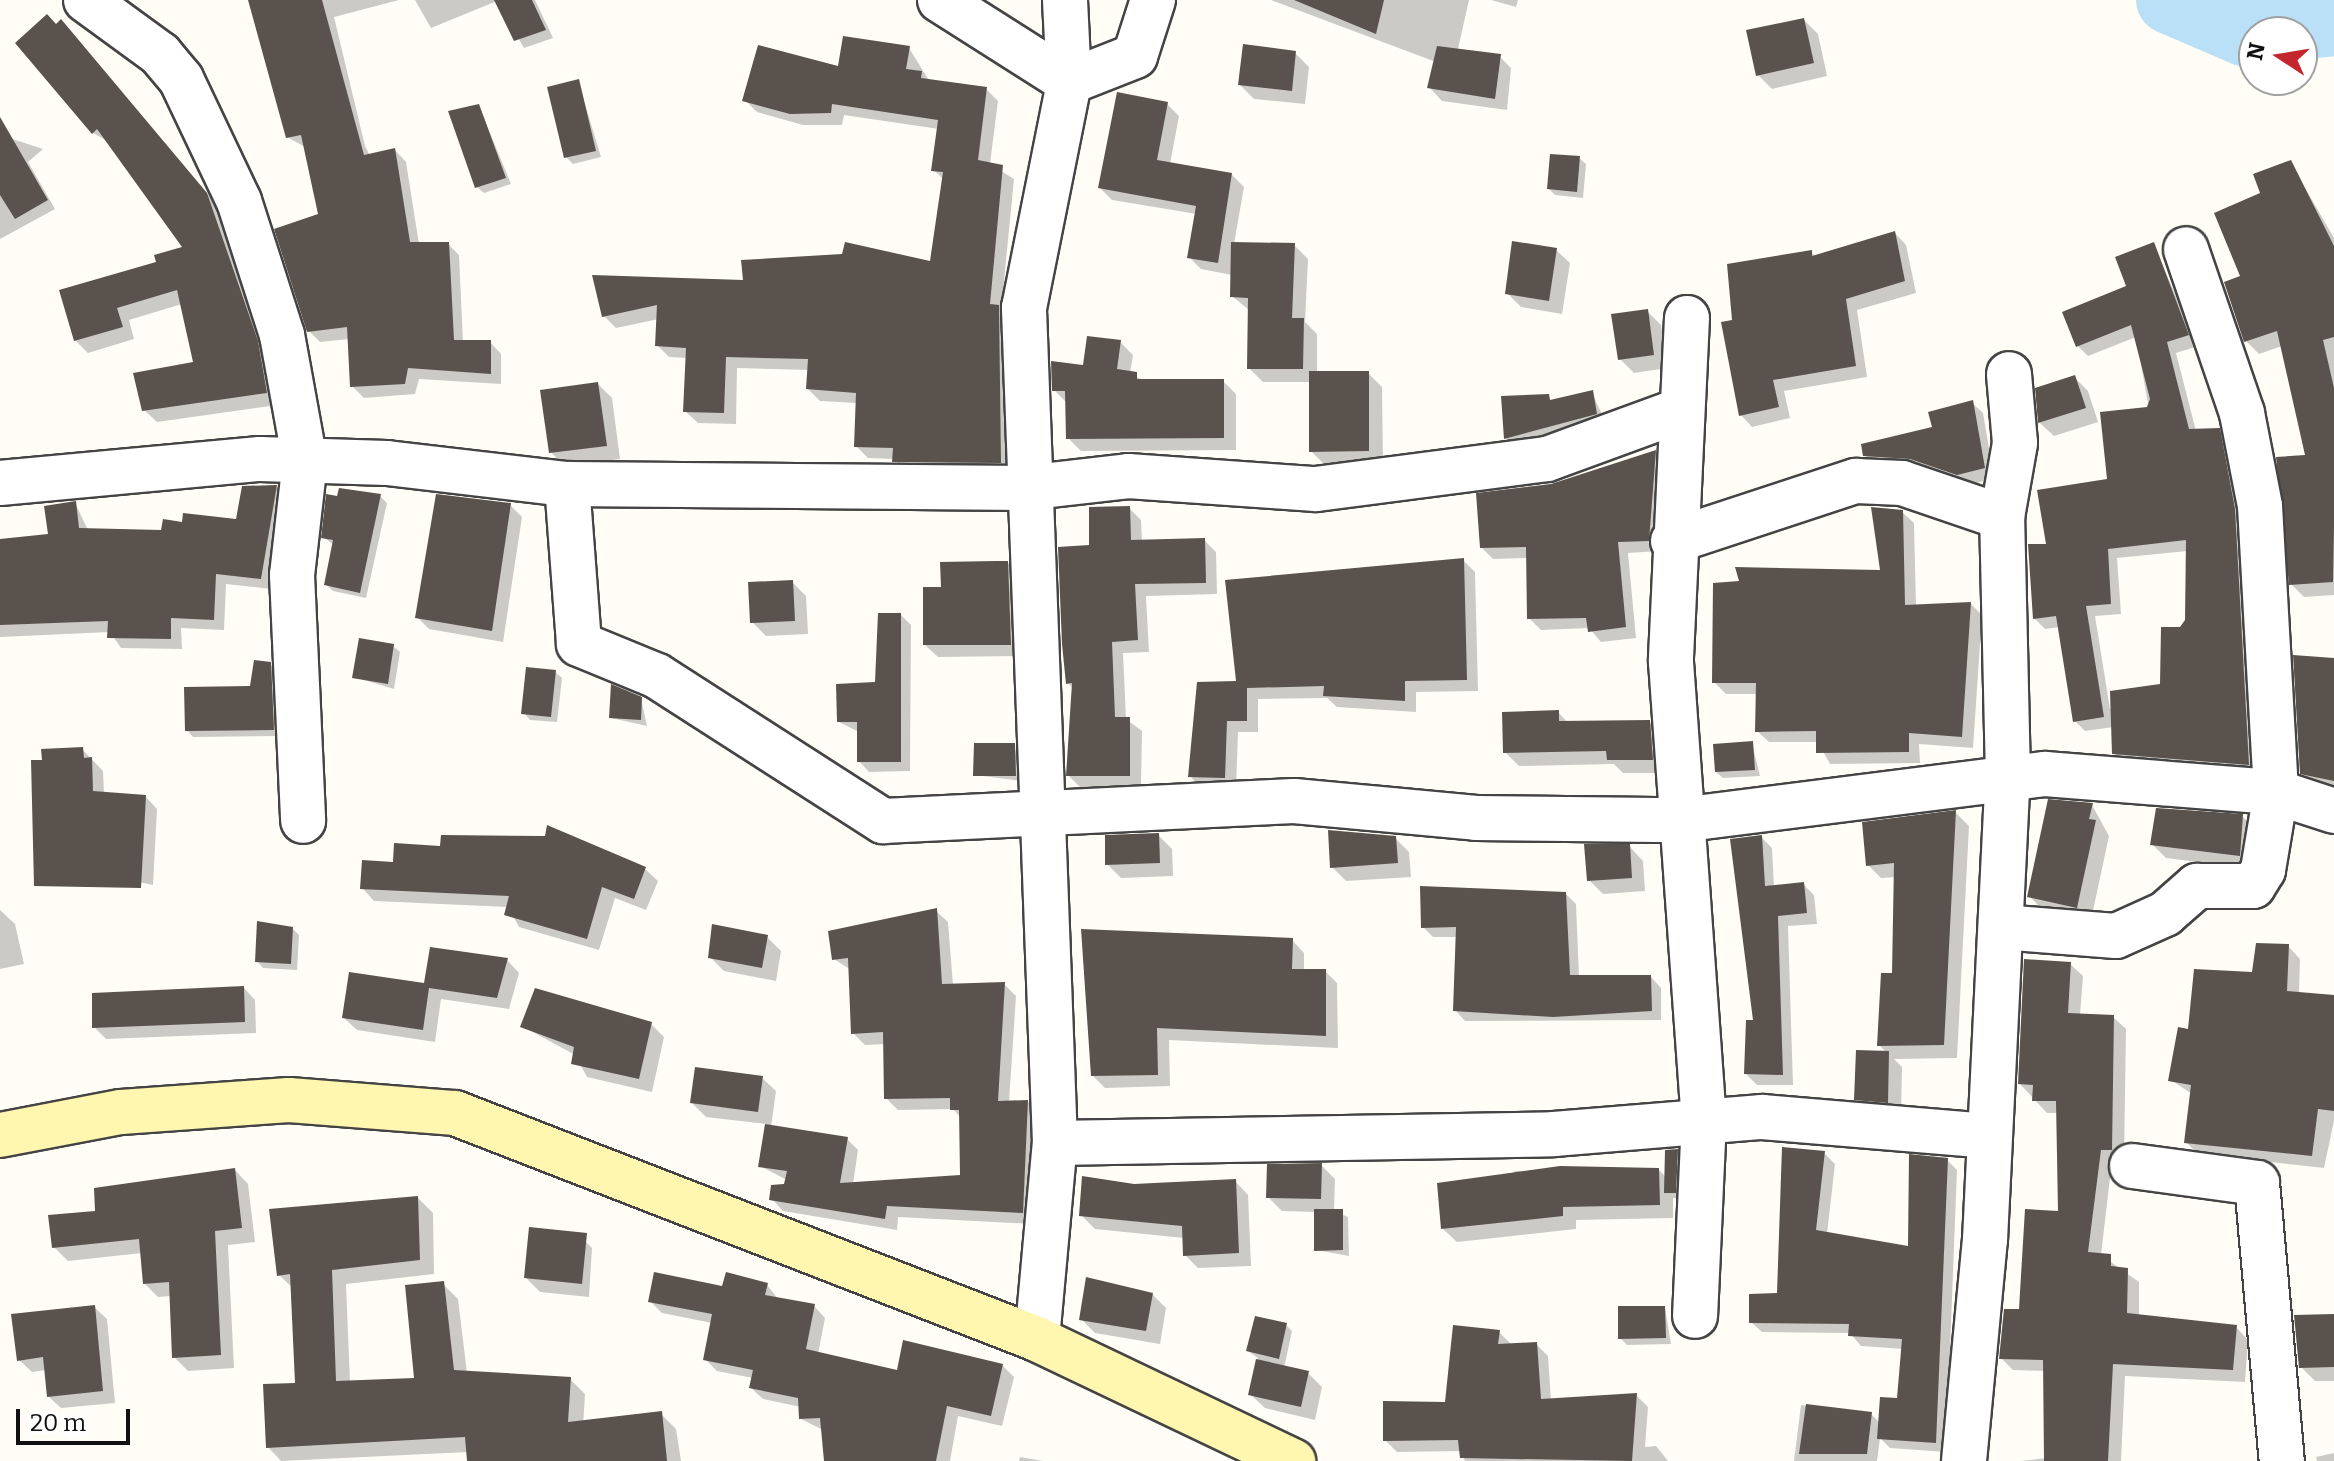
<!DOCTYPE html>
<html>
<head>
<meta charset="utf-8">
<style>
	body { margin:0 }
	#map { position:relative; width:2334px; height:1461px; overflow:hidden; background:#fffdf5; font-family:Bitter,serif }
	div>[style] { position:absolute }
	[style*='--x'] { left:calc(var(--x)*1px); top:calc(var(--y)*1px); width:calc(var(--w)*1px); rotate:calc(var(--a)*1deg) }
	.shadow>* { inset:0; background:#0003 }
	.river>* { height:68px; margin:-34px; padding:0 34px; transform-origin:34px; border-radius:34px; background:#b9e0f7 }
	.building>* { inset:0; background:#5a524d }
	.roads { filter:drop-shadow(2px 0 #444) drop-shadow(-2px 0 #444) drop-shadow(0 2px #444) drop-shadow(0 -2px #444) }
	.street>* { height:44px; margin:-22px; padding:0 22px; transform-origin:22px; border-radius:22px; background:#fff }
	.secondary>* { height:44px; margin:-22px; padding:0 22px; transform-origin:22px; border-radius:22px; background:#fff6b0 }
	span { translate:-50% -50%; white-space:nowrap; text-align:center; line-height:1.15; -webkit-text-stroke:8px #fff; paint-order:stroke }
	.north { position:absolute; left:2238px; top:16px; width:80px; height:80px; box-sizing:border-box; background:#fff; border:2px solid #a0a0a0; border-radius:50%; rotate:282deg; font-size:22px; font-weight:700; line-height:32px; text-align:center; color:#111 }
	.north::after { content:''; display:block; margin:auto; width:28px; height:36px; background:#c4262e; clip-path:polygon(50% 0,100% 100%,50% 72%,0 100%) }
	.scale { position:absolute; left:16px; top:1409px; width:114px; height:36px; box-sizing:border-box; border:4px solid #111; border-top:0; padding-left:10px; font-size:24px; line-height:28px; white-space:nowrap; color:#111; -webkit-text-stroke:6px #fff; paint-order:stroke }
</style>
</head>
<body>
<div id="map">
	<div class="shadow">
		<i style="clip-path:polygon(250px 0,399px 0,334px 17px,365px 146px,370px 156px,395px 150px,406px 162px,419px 244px,448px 244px,459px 255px,463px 342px,490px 342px,501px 354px,501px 384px,419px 379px,415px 394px,364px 398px,352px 386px,349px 339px,320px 342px,309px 331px,320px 216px,305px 147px,287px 137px)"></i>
		<i style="clip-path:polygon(415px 0,535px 0,553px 38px,524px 48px,497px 1px,431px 28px)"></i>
		<i style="clip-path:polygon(1271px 0,1469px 0,1458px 49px,1498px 55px,1511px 68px,1507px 110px,1442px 101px,1430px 88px,1436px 62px)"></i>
		<i style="clip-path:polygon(1491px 0,1518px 0,1516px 7px)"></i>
		<i style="clip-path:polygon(1804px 20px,1818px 34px,1827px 76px,1772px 89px,1758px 75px)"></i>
		<i style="clip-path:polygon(909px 48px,930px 82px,986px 89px,998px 101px,990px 164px,1014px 179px,1001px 311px,1010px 319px,1012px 474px,906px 473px,894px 459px,868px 458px,856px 446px,857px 403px,820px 401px,808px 389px,809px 370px,737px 368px,736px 424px,698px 423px,685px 411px,687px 358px,669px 357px,657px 345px,659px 319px,616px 328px,604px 316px,745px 282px,932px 263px,944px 180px,934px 170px,939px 129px,844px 115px,842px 125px,803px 125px,757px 112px,745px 100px)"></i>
		<i style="clip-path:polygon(1295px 53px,1309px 67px,1305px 104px,1254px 99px,1240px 85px)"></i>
		<i style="clip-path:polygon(578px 81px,601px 157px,573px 164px,566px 157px)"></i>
		<i style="clip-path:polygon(118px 89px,219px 207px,278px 405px,157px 422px,144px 410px,196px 364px,182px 304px,129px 320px,134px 339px,88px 353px,75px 340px,186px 248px,109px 142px,93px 133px)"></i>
		<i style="clip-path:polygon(1167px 104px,1179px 116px,1170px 164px,1232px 175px,1244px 187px,1234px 244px,1294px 245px,1308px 259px,1305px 322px,1317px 334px,1317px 373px,1368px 373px,1382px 387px,1383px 464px,1325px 465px,1311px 451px,1311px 382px,1263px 382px,1249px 368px,1249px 310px,1232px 296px,1232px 275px,1201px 269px,1189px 257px,1197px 214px,1112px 200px,1100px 188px)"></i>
		<i style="clip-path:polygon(479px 106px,511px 184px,484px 193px,477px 187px)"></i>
		<i style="clip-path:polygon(0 135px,43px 149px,28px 162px,55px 209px,0 239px)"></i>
		<i style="clip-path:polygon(1579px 158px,1586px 164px,1583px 198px,1555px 195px,1549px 189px)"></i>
		<i style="clip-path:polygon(2290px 162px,2334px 238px,2334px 424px,2282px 346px,2259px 354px,2246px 341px,2243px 277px,2262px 194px)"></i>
		<i style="clip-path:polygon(1895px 233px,1906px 245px,1916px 293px,1857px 310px,1867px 377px,1784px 391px,1790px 418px,1752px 427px,1741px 415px,1734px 322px,1811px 252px,1816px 257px)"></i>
		<i style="clip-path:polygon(evenodd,2153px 244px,2198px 346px,2176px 353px,2196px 431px,2219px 430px,2229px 441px,2245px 521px,2259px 774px,2125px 764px,2114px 753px,2114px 727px,2085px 731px,2075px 721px,2060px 627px,2045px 629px,2034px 618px,2048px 546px,2109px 481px,2149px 409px,2136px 337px,2088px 356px,2078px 346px,2129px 287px,2153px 244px,2187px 551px,2187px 620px,2162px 686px,2110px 709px,2095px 616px,2121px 614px,2117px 558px,2187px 551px)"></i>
		<i style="clip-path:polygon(1556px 250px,1570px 263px,1562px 314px,1521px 307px,1507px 293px)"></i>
		<i style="clip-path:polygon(1647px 311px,1661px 325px,1667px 368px,1634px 373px,1620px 359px)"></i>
		<i style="clip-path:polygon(1120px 342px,1133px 355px,1130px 373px,1144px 381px,1223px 381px,1236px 394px,1236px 450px,1081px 451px,1068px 438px,1067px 403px,1054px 390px)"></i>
		<i style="clip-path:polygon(2074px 377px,2088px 391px,2098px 422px,2054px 436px,2040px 423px,2037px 389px)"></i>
		<i style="clip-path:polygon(598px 384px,612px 398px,620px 459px,564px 466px,551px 452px)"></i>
		<i style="clip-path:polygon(1592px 393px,1607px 425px,1518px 450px,1506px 438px,1503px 398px,1554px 401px)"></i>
		<i style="clip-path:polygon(1972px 403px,1983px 413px,1994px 478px,1969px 485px,1875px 466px,1865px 455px,1935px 429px)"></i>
		<i style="clip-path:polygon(1655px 452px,1666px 463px,1659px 551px,1628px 553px,1636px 638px,1601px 642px,1589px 628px,1541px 630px,1529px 618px,1528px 558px,1493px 559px,1481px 547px,1551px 486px)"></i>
		<i style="clip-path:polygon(2334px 454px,2334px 595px,2304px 597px,2291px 584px)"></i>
		<i style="clip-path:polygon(276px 487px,287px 498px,271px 589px,226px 584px,224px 630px,181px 628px,182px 649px,121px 648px,110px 632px,0 637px,0 541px,51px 536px,75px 503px,88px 530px,163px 532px,237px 521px)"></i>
		<i style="clip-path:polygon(380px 496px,387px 503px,366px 598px,333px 591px,326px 584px,334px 545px,323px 537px,339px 498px)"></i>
		<i style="clip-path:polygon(510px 505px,522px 517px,503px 642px,429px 629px,417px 617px)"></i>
		<i style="clip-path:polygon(1129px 508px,1141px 520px,1142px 542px,1204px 540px,1216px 552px,1217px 594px,1146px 596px,1149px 652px,1123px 653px,1126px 719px,1142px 731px,1141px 787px,1080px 787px,1068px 775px,1074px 689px,1068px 683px,1091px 547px)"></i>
		<i style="clip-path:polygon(1902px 512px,1914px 523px,1916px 607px,1971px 604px,1982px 615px,1973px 748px,1919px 744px,1920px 763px,1830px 764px,1818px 742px,1769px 742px,1757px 731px,1758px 694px,1726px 694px,1714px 682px,1883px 572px)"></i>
		<i style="clip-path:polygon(1463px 560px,1475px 572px,1478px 691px,1416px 692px,1416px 712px,1337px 707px,1327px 698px,1258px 699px,1258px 732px,1238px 732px,1236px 789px,1201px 788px,1190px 776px,1238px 683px)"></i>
		<i style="clip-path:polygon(1008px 563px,1020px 575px,1023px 656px,938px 657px,925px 645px,943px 589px)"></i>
		<i style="clip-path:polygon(792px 582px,806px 596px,808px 634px,766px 636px,752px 622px)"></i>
		<i style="clip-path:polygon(901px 615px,911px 625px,910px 771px,869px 772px,859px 761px,859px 732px,839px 722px,876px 684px)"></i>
		<i style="clip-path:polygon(393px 646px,400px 652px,394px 689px,354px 677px)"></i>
		<i style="clip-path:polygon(2334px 660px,2334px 789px,2315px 786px,2302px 773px)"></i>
		<i style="clip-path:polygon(270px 664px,277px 671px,280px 736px,193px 737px,187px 730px,252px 688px)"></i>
		<i style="clip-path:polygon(555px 672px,562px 678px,557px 722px,530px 720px,524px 713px)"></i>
		<i style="clip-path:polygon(641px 699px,647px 726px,611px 718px)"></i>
		<i style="clip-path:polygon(1558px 712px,1568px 723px,1649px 722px,1663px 736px,1666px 773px,1623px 773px,1614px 764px,1519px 766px,1505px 752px)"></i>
		<i style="clip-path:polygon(1752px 743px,1760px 776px,1723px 778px,1716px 772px)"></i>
		<i style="clip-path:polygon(1014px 745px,1022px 781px,975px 775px)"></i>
		<i style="clip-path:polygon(82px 749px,103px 771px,104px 793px,145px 796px,157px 809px,153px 885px,47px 863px,35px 851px,43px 751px)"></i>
		<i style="clip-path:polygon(2092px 805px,2109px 836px,2091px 920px,2043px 910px,2029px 896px)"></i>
		<i style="clip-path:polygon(1955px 812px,1969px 826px,1957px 1058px,1894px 1059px,1902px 1067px,1901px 1116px,1870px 1113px,1856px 1099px,1887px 1053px,1879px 1045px,1894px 975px,1896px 877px,1881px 878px,1868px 865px)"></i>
		<i style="clip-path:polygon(2242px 816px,2256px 830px,2253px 869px,2166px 858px,2152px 844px)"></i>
		<i style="clip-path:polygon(548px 828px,645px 869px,658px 881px,646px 910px,615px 898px,599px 950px,519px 927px,508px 907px,374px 901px,362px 888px,395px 865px,442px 848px,546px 838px)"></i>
		<i style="clip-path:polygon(1158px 835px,1172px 849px,1173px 876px,1121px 878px,1107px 864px)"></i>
		<i style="clip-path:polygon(1761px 837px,1772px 848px,1774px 887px,1803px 884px,1814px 895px,1817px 924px,1788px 926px,1793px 1085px,1757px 1085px,1746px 1074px,1755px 1022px)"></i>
		<i style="clip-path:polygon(1395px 838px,1409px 852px,1411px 877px,1346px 881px,1332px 867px)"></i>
		<i style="clip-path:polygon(1629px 846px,1643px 861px,1645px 891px,1603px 894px,1589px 880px)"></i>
		<i style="clip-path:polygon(1566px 894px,1576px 904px,1579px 977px,1651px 977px,1661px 988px,1661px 1020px,1465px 1021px,1455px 1010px,1458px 937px,1433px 937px,1423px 927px)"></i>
		<i style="clip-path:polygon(0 910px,15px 924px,24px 964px,0 969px)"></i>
		<i style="clip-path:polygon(936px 911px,948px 922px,953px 985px,1004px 984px,1016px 996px,1009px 1102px,1028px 1102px,1039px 1113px,1034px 1224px,898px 1217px,897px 1230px,783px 1211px,772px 1199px,787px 1180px,760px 1166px,767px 1124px,706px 1117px,692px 1103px,762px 1078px,776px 1091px,771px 1127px,847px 1139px,858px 1150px,853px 1184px,962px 1176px,961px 1118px,953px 1109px,898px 1110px,886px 1098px,885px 1044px,865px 1045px,853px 1033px,851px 970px,834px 959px)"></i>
		<i style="clip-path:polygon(292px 928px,299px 935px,297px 970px,263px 968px,257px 961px)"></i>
		<i style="clip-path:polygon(1084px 931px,1292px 940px,1304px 953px,1304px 971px,1325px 971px,1337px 983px,1338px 1048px,1169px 1040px,1170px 1086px,1105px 1088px,1093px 1076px)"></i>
		<i style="clip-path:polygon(767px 937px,781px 951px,776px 981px,724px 971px,710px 957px)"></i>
		<i style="clip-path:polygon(2288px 946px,2300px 959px,2299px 994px,2334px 997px,2334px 1121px,2324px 1168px,2198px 1154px,2186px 1142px,2192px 1094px,2171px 1080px,2189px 1031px)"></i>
		<i style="clip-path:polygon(507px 960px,519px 973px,509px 1009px,441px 999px,435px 1042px,357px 1030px,344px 1018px)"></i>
		<i style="clip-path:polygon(2070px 964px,2083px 976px,2080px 1015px,2113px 1017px,2126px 1029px,2124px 1161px,2112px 1161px,2101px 1255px,2139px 1282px,2139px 1317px,2236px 1327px,2248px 1340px,2245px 1382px,2125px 1376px,2121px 1461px,2021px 1461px,2046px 1458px,2045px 1371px,2013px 1370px,2001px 1358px,2060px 1213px,2059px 1113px,2047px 1113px,2020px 1084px)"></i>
		<i style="clip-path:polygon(244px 988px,255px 1000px,256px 1033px,106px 1039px,94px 1027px)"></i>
		<i style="clip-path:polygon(650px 1023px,664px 1037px,652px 1092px,587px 1077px,575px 1055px,522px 1026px)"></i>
		<i style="clip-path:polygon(1677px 1151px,1683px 1157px,1681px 1198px,1673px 1198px,1673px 1218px,1576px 1220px,1576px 1229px,1457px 1242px,1443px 1229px,1515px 1171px,1659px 1170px,1666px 1177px)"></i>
		<i style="clip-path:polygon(1824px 1153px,1835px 1164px,1827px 1234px,1910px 1248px,1947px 1160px,1957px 1170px,1946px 1452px,1890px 1448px,1880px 1438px,1877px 1461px,1794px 1461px,1801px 1405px,1871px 1414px,1880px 1423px,1899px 1400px,1903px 1349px,1861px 1346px,1850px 1333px,1762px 1332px,1751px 1322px,1779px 1295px)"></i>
		<i style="clip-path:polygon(1321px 1165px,1335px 1179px,1334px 1211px,1348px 1217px,1349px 1256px,1316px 1250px,1316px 1212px,1282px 1211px,1268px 1197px)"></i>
		<i style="clip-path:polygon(235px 1170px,248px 1184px,255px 1242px,228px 1245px,234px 1368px,188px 1371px,174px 1357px,171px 1296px,158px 1297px,144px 1283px,142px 1253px,68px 1261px,54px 1247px,97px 1213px)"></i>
		<i style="clip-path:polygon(1235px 1181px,1248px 1195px,1251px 1266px,1198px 1268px,1185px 1255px,1184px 1238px,1095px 1229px,1082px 1216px)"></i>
		<i style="clip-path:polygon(418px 1198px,433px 1213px,434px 1274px,346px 1284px,350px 1382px,416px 1380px,443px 1284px,458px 1299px,467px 1373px,570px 1379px,585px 1394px,581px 1461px,469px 1461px,468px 1452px,281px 1461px,268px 1447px,298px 1385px,293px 1288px,279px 1275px)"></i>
		<i style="clip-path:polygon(578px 1234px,592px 1248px,589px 1297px,540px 1292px,526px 1278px)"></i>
		<i style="clip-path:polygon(767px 1285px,778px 1299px,814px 1306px,825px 1318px,818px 1354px,898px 1373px,1002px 1365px,1014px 1377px,1002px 1426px,958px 1416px,950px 1461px,826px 1461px,823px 1430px,801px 1419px,801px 1407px,763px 1399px,751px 1388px,753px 1378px,717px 1371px,705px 1359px,712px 1323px,662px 1313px,650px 1301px)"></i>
		<i style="clip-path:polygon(1152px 1294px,1166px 1308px,1160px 1344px,1095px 1333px,1081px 1319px)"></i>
		<i style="clip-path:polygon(94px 1307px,107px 1319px,115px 1403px,61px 1408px,48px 1396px,46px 1370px,32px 1372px,19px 1360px)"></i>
		<i style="clip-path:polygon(1665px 1308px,1671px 1344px,1627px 1345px,1620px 1338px)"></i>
		<i style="clip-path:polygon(2334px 1316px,2334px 1381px,2315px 1381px,2301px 1367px)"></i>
		<i style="clip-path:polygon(1286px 1325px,1292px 1331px,1284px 1368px,1308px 1373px,1322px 1387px,1315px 1420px,1265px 1408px,1251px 1395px,1258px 1358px,1248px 1351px)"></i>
		<i style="clip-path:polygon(1499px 1332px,1511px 1344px,1536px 1344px,1548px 1356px,1551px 1401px,1636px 1395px,1648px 1407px,1645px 1447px,1656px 1446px,1668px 1461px,1465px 1461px,1461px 1451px,1397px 1452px,1385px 1440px,1447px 1404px)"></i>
		<i style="clip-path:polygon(661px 1414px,676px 1429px,681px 1461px,629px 1461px)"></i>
		<i style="clip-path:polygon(2334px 1453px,2334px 1461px,2317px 1461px,2316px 1457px)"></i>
		<i style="clip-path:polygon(1020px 1457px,1043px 1461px,1019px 1461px)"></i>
	</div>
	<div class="river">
		<i style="--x:2170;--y:0;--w:81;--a:23.4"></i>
		<i style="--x:2244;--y:32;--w:91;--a:-6.3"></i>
	</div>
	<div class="building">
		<i style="clip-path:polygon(248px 0,322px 0,364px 155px,395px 148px,410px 242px,449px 242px,454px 340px,491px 340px,491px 374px,408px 368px,405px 384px,350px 387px,347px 327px,307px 332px,274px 229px,318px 214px,301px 135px,286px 138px)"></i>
		<i style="clip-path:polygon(494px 0,532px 0,546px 30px,514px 41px)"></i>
		<i style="clip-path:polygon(1294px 0,1384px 0,1376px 34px)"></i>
		<i style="clip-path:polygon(47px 14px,56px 24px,61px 19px,207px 193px,258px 341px,267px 393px,142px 411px,133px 373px,193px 362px,177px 290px,117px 308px,123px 327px,74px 341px,59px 290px,156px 262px,154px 255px,182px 247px,97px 129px,92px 134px,15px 43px)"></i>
		<i style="clip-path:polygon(1804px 18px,1814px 63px,1756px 76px,1746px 30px)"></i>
		<i style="clip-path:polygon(843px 36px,910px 46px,906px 69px,922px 71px,921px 78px,987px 87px,978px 160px,1003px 165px,990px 304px,999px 305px,1001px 463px,892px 462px,893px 448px,854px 447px,856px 393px,806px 389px,808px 359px,726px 357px,724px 413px,683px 412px,686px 348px,655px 346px,657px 305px,602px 317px,592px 275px,743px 280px,741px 260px,842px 254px,845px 242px,930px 261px,943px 172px,931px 171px,938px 120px,832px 104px,831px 113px,790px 114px,742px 101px,758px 45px,838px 66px)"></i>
		<i style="clip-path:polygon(1243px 44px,1296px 51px,1292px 91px,1238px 85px)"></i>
		<i style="clip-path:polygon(1437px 46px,1501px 54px,1495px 99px,1427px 88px)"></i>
		<i style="clip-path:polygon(579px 79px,596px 151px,564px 158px,547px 87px)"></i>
		<i style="clip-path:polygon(1117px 92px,1168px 102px,1157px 160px,1232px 173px,1218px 263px,1187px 258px,1196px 206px,1098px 188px)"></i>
		<i style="clip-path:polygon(479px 104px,506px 178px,475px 188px,448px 111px)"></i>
		<i style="clip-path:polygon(0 117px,48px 200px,15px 219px,0 195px)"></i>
		<i style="clip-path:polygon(1550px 154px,1580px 156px,1577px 192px,1547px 189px)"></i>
		<i style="clip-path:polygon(2291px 160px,2334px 246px,2334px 337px,2323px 340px,2334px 388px,2334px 526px,2333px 582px,2289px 585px,2276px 457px,2305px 455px,2277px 331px,2244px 342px,2224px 282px,2240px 276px,2214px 213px,2260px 193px,2253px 174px)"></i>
		<i style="clip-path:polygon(1895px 231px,1905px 281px,1846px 299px,1856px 366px,1773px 380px,1779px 407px,1739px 416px,1721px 322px,1732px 320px,1727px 264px,1812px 250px,1812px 256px)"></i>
		<i style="clip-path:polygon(1512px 241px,1557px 248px,1549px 301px,1505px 294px)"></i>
		<i style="clip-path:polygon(1231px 242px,1295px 243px,1292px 318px,1304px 318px,1303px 369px,1247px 369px,1248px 298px,1230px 297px)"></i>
		<i style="clip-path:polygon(2154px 242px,2189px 335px,2167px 342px,2189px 429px,2220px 428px,2235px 509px,2249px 765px,2112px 754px,2110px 691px,2160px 684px,2161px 627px,2180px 627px,2185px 620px,2186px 540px,2108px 549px,2111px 604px,2086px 606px,2104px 717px,2073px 722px,2056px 616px,2033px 619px,2028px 544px,2046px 544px,2037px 490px,2107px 479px,2100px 412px,2147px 407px,2150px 399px,2131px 325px,2076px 347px,2062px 312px,2126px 286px,2115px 257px)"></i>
		<i style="clip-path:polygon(1648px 309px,1654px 355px,1618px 360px,1611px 314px)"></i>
		<i style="clip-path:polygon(1087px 336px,1121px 340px,1117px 369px,1137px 372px,1137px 379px,1224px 379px,1224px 438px,1066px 439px,1065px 391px,1052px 391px,1051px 361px,1083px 365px)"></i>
		<i style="clip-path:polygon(1309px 371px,1369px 371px,1369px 451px,1309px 452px)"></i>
		<i style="clip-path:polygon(2075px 375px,2086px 408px,2038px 423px,2035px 388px)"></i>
		<i style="clip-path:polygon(598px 382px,607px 446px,549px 453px,540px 390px)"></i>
		<i style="clip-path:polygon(1593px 390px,1597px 414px,1504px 439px,1501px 396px,1549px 394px,1550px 400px)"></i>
		<i style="clip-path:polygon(1973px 400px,1985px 468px,1957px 475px,1910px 459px,1863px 456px,1861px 444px,1932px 427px,1928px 412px)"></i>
		<i style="clip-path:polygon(1656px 450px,1649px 541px,1618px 542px,1626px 627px,1588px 632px,1586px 618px,1527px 619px,1526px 547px,1480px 548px,1476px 493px,1551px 484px)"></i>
		<i style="clip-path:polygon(277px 485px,261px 579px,216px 574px,214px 620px,171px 618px,171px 639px,107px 638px,108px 621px,0 625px,0 539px,48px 534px,44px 506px,76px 501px,79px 528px,161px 530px,163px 519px,182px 522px,183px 513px,236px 519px,242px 486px)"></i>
		<i style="clip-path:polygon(339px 488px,381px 494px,360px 593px,324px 585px,333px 540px,321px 538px,326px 494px,337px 496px)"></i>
		<i style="clip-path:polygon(436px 494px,511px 503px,492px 631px,415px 618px)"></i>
		<i style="clip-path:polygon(1130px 506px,1131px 540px,1205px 538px,1206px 583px,1135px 584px,1138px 640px,1112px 642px,1115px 717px,1130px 717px,1130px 776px,1066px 776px,1072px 683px,1066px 684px,1062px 644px,1058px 547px,1089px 545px,1089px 507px)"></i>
		<i style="clip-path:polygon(1871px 507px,1903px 510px,1905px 605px,1971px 602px,1962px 737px,1909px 733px,1909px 752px,1816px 753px,1816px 731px,1755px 732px,1756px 683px,1712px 683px,1713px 583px,1739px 581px,1735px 567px,1880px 570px)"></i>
		<i style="clip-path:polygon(1464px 558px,1467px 680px,1405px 681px,1405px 701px,1323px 696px,1324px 686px,1247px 688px,1247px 721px,1227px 721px,1225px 778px,1188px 777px,1197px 682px,1236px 681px,1225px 580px)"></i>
		<i style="clip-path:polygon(996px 561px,1008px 561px,1011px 645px,923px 645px,923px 587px,941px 587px,940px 562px)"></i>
		<i style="clip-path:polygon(793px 580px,795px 621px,750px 623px,748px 582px)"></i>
		<i style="clip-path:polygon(878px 613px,901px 613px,901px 762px,857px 762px,857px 722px,837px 722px,836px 684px,875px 682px)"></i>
		<i style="clip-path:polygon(359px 638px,394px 644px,388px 684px,352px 678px)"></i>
		<i style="clip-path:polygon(2293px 655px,2334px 658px,2334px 781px,2300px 774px)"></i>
		<i style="clip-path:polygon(254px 660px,271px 662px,274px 730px,185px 731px,184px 687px,250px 686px)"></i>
		<i style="clip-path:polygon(526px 667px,556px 670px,551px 717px,521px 714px)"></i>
		<i style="clip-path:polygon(611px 684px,642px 697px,641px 720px,609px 718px)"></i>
		<i style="clip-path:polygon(1559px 710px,1559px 721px,1650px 720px,1653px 760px,1607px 760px,1606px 751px,1503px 753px,1502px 712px)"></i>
		<i style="clip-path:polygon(1753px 741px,1755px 770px,1715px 772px,1713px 744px)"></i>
		<i style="clip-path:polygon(974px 743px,1015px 743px,1016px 776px,973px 776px)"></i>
		<i style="clip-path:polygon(83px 747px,84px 758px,92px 757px,93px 791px,146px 795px,141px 888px,34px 886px,31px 760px,42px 760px,41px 749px)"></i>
		<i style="clip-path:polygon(2048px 799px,2093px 803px,2089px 819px,2096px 820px,2077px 908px,2027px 897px)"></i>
		<i style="clip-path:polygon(2156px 808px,2243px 814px,2240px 856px,2150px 845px)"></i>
		<i style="clip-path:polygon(1956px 810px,1944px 1045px,1877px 1046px,1881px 973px,1892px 973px,1894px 863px,1866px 866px,1862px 822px)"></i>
		<i style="clip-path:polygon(547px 825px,646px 867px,634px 899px,602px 887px,587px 939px,504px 915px,509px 896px,360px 889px,362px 860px,393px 862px,394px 843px,440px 846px,441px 835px,545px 836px)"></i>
		<i style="clip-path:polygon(1328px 830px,1396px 836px,1398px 863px,1330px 868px)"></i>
		<i style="clip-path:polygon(1159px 833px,1160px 863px,1105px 865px,1105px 835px)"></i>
		<i style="clip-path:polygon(1762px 835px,1765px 886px,1804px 882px,1807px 913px,1778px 916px,1783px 1075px,1744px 1074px,1746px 1020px,1753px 1020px,1730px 839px)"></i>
		<i style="clip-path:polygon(1584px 844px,1630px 844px,1632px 878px,1587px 881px)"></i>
		<i style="clip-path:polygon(1420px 886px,1566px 892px,1570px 975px,1651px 975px,1652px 1011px,1553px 1017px,1453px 1011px,1456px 927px,1421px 928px)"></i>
		<i style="clip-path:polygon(937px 908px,942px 984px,1005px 982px,998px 1101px,1028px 1100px,1023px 1213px,887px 1206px,885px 1219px,769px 1200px,771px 1185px,784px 1184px,787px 1171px,758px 1167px,765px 1124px,848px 1137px,840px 1183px,960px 1175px,959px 1110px,950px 1110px,950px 1098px,884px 1099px,883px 1032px,851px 1034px,848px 958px,832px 960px,828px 931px)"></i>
		<i style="clip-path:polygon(257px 921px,293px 927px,291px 964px,255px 962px)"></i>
		<i style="clip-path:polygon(712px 924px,768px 935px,762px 968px,708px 958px)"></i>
		<i style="clip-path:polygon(1081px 929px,1293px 938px,1292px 969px,1326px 969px,1326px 1036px,1157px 1028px,1158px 1075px,1091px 1076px)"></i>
		<i style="clip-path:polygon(2256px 943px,2289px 944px,2287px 991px,2334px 995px,2334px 1111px,2318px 1109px,2312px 1156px,2184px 1143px,2191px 1085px,2168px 1081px,2178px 1027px,2188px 1029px,2194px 969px,2252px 972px)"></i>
		<i style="clip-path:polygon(430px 947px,508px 958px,497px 998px,429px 988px,423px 1030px,342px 1018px,349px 972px,424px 983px)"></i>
		<i style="clip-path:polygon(2024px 959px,2071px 962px,2068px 1013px,2114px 1015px,2112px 1150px,2101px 1150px,2088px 1252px,2111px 1254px,2111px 1266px,2128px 1268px,2127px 1313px,2237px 1325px,2233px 1370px,2113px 1364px,2108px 1461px,2044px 1461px,2043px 1360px,1999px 1359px,2004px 1309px,2019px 1309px,2025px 1209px,2058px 1211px,2056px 1101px,2032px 1101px,2033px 1085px,2018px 1084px)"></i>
		<i style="clip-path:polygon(244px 986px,245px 1022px,92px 1028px,92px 993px)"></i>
		<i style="clip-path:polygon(535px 988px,652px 1022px,639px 1079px,571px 1064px,574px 1047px,520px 1027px)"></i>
		<i style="clip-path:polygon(1856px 1050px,1889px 1051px,1888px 1103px,1854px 1100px)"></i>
		<i style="clip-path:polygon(695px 1067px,763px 1076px,758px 1112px,690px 1103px)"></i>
		<i style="clip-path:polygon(1782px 1147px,1825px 1151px,1816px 1230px,1908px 1246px,1909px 1154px,1948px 1158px,1936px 1443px,1877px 1439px,1880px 1397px,1897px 1398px,1902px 1339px,1848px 1336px,1849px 1324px,1749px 1323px,1749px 1294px,1777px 1293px)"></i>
		<i style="clip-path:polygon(1678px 1149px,1676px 1193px,1664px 1193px,1665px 1150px)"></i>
		<i style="clip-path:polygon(1322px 1163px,1321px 1199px,1266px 1198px,1267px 1164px)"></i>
		<i style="clip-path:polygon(1560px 1166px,1659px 1168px,1660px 1205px,1563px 1207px,1563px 1216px,1441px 1229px,1437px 1183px)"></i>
		<i style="clip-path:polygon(235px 1168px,242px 1228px,215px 1231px,221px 1355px,172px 1358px,169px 1282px,143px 1284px,139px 1239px,52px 1248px,48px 1215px,95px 1211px,94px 1188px)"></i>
		<i style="clip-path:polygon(1082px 1176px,1134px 1184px,1236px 1179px,1239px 1253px,1183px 1256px,1182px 1226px,1079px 1216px)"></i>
		<i style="clip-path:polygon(418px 1196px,420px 1260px,332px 1270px,336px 1381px,414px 1378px,405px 1285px,444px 1281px,454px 1370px,571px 1377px,568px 1422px,662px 1411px,667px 1461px,467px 1461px,465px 1437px,266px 1448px,263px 1384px,295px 1383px,290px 1274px,277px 1276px,269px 1209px)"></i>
		<i style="clip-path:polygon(1314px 1209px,1343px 1209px,1343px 1250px,1314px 1251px)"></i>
		<i style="clip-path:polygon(529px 1227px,587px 1233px,582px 1284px,524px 1278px)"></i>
		<i style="clip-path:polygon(654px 1272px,722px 1286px,726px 1272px,768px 1283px,765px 1295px,815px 1304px,806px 1349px,897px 1370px,903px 1340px,1003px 1364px,991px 1416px,947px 1406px,936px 1461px,824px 1461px,820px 1418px,799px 1419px,798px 1398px,749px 1388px,753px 1370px,703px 1360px,712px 1314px,648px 1302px)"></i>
		<i style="clip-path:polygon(1086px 1277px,1153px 1293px,1146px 1331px,1079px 1320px)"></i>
		<i style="clip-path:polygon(95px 1305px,103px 1391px,47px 1397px,43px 1357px,17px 1361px,11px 1314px)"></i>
		<i style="clip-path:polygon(1618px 1306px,1665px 1306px,1666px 1338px,1618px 1339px)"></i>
		<i style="clip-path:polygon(2334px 1314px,2334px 1367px,2299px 1368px,2294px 1315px)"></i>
		<i style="clip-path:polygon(1255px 1316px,1287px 1323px,1279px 1359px,1246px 1351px)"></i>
		<i style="clip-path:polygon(1453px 1325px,1500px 1330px,1498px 1344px,1537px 1342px,1541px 1399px,1637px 1393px,1632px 1461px,1460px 1458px,1458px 1440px,1383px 1441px,1383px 1401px,1445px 1402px)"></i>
		<i style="clip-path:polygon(1256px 1359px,1309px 1371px,1301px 1407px,1248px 1395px)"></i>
		<i style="clip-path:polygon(1806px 1404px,1872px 1412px,1867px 1454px,1799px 1454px)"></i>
	</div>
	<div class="roads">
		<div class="street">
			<i style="--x:86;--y:0;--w:92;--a:36.1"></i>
			<i style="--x:160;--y:54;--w:33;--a:50"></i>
			<i style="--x:181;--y:79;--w:135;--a:64.6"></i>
			<i style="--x:239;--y:201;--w:141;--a:72.2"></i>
			<i style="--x:282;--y:335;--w:128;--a:79.7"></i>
			<i style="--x:305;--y:461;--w:115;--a:96.5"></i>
			<i style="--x:292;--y:575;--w:246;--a:87.4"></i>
			<i style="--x:940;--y:0;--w:153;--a:32.4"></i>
			<i style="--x:1069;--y:82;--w:71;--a:-21.5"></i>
			<i style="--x:1135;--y:56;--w:59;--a:-72.2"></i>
			<i style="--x:1687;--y:318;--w:344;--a:92.7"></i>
			<i style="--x:1671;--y:662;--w:458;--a:85.9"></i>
			<i style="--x:1704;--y:1119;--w:197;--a:92.6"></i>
			<i style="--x:0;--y:483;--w:261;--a:-5.3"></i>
			<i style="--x:260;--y:459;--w:127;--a:1.8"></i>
			<i style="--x:387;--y:463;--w:181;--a:6.7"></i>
			<i style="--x:567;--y:484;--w:458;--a:0.5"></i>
			<i style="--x:1025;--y:488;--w:104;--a:-6.6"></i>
			<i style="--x:1128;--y:476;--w:188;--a:4"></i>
			<i style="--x:1316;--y:489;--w:233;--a:-7.4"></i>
			<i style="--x:1547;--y:459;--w:140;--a:-20.1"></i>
			<i style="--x:567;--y:484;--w:160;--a:85.7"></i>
			<i style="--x:579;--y:644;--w:84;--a:22.3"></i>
			<i style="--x:657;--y:676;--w:269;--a:32.7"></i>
			<i style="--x:883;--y:821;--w:411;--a:-2.8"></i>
			<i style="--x:1294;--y:801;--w:183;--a:5.3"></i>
			<i style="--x:1476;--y:818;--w:204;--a:0.6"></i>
			<i style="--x:1680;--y:820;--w:368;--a:-7.2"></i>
			<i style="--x:2045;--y:774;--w:232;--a:4.5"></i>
			<i style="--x:2276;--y:792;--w:61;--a:18.1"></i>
			<i style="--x:1673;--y:541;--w:193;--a:-18.2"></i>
			<i style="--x:1856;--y:481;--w:46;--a:2.5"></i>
			<i style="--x:1902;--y:483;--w:106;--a:18.8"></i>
			<i style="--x:2001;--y:927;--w:115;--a:4.5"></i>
			<i style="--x:2116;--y:936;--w:54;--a:-24.2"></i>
			<i style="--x:2165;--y:914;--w:43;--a:-41.2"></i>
			<i style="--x:2197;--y:886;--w:56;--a:0"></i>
			<i style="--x:2253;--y:886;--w:19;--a:-58"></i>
			<i style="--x:2263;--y:870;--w:79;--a:-80.5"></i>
			<i style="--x:2276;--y:792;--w:286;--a:-93.2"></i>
			<i style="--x:2260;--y:506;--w:95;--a:-101"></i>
			<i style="--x:2242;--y:413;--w:173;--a:-108.9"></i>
			<i style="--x:1055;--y:1143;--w:499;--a:-1"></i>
			<i style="--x:1554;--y:1134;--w:209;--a:-4.7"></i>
			<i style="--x:1762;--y:1117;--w:226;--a:4.8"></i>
			<i style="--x:2132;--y:1166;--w:126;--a:7.7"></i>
			<i style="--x:2257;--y:1183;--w:279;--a:84.9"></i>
			<i style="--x:1037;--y:1339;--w:197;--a:-84.8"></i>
			<i style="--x:1055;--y:1143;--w:836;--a:-92.13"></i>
			<i style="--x:1024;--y:308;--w:230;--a:-78.7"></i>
			<i style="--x:1069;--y:82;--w:82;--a:-92.8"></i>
			<i style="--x:1964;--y:1461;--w:222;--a:-84.6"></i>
			<i style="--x:1985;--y:1240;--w:464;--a:-87.2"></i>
			<i style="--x:2008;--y:777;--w:260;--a:-91.3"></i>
			<i style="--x:2002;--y:517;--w:75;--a:-80"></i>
			<i style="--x:2015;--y:443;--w:69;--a:-95"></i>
		</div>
		<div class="secondary">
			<i style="--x:0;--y:1135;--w:123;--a:-10.8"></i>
			<i style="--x:121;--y:1112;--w:168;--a:-4.1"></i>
			<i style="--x:289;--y:1100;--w:167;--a:4.5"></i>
			<i style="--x:455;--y:1113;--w:624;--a:21.22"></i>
			<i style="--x:1037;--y:1339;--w:284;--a:25.5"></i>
		</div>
	</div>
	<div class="north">N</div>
	<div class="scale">20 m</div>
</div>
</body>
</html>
